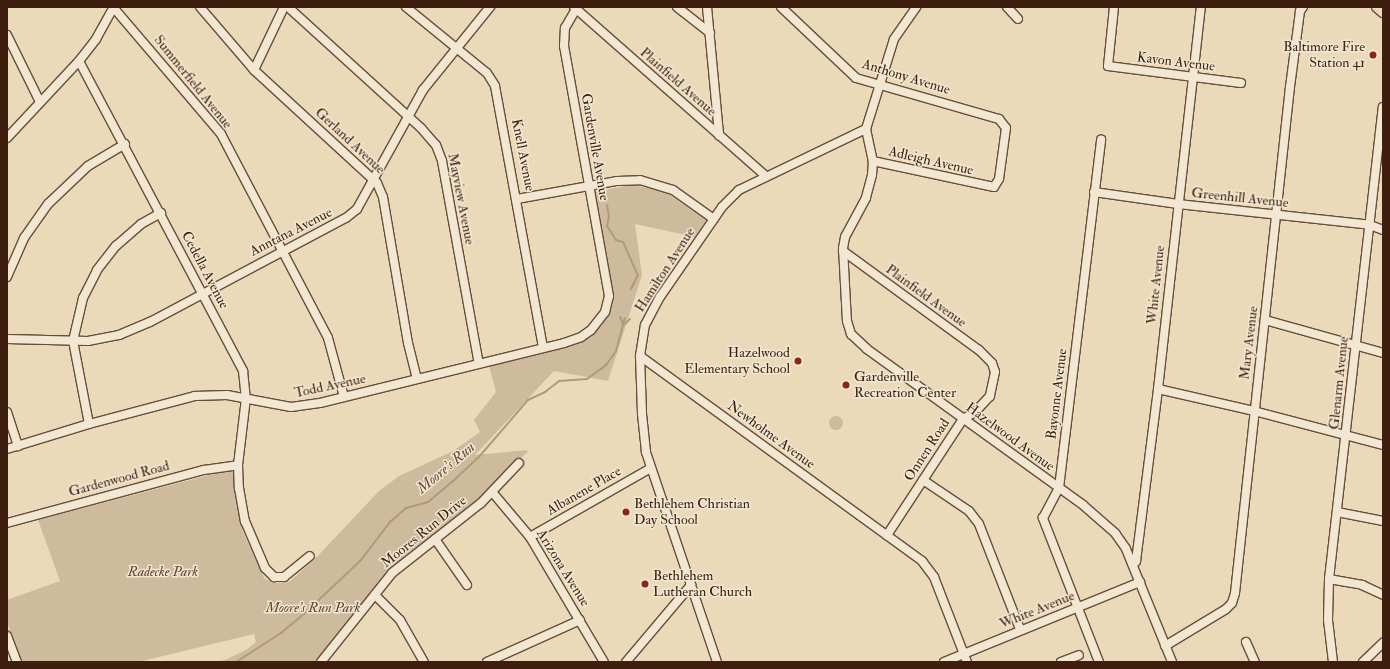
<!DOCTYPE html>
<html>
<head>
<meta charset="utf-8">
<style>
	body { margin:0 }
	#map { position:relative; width:1390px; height:669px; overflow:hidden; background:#ebdab9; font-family:"IM FELL Double Pica",serif }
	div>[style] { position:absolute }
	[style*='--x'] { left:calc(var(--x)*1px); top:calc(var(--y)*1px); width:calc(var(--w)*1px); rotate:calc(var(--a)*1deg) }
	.green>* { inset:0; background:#ceba9c }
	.round { border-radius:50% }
	.stream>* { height:2px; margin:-1px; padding:0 1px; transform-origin:1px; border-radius:1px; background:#b09a7f }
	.roads { filter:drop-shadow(1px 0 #694d39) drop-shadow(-1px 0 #694d39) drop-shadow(0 1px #694d39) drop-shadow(0 -1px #694d39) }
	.minor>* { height:8px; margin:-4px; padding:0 4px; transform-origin:4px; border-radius:4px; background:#f2e7d2 }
	.major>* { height:10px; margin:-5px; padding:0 5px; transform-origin:5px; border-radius:5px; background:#ebdab9 }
	.dots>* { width:11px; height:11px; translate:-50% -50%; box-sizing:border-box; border:2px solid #f2e7d2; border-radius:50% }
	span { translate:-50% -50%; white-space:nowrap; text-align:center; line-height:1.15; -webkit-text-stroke:3px #f2e7d2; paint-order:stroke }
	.poi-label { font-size:14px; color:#3e1e0e }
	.right { translate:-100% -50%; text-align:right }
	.left { translate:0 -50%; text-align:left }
	.street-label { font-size:14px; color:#3e1e0e }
	.park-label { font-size:14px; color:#624532; font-style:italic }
	.water-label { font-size:15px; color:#664936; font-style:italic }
	.frame { position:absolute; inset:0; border:8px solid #3e1e0e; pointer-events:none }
</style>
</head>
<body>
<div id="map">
	<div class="green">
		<i style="clip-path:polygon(631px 185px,664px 191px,706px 220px,695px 237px,635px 224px,642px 275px,608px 381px,554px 371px,475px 455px,527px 450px,528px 452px,509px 467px,480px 498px,388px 569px,331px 645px,315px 662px,211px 662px,225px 660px,246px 650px,256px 642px,254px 634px,138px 662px,22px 662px,7px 622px,7px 600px,60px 581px,38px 520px,228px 470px,233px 472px,236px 503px,243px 532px,264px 578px,272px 583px,289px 582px,314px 560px,379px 491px,399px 476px,453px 451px,480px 432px,474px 420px,496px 392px,489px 366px,578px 343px,590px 337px,602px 325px,612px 306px,613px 290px,595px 192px)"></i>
		<i class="round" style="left:829px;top:416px;width:14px;height:14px"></i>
	</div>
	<div class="stream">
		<i style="--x:607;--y:205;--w:11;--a:80"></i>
		<i style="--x:609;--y:216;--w:10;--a:101"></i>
		<i style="--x:607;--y:226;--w:17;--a:57"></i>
		<i style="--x:616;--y:240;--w:7;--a:16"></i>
		<i style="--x:623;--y:242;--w:36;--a:66"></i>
		<i style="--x:638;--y:275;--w:16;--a:117"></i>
		<i style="--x:620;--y:317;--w:8;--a:67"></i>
		<i style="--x:625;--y:324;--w:7;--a:-45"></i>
		<i style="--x:236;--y:662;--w:54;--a:-32.8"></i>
		<i style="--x:281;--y:633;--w:34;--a:-40"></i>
		<i style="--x:307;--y:611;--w:74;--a:-43.4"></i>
		<i style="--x:361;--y:560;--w:48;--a:-52.7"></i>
		<i style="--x:390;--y:522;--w:21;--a:-41"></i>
		<i style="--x:406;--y:508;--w:23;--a:-15"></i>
		<i style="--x:428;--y:502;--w:33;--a:-40"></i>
		<i style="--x:453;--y:481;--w:34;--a:-43"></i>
		<i style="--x:478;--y:458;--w:77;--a:-49.2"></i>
		<i style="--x:528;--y:400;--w:19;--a:-25"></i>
		<i style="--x:545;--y:392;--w:18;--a:-38"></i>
		<i style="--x:559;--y:381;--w:28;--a:-4"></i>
		<i style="--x:587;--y:379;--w:24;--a:-36"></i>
		<i style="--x:606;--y:365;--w:17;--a:-54"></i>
		<i style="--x:616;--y:351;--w:34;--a:-75"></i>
	</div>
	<div class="roads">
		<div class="minor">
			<i style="--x:113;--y:7;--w:167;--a:49.6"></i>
			<i style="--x:221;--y:134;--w:230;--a:62.3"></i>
			<i style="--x:328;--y:338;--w:61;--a:74.8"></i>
			<i style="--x:200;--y:7;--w:83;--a:49.4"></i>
			<i style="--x:254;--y:70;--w:167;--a:42.6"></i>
			<i style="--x:377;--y:183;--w:15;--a:67"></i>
			<i style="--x:383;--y:197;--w:148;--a:80.3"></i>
			<i style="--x:408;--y:343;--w:37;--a:76"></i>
			<i style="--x:288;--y:7;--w:180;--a:42.3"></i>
			<i style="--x:421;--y:128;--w:23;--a:49"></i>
			<i style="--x:436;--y:145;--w:17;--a:69"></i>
			<i style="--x:442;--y:161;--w:206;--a:79.7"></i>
			<i style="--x:406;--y:7;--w:104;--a:39.2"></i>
			<i style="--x:487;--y:73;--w:15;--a:58"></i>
			<i style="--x:495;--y:86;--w:266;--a:79.6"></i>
			<i style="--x:574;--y:7;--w:256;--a:41.4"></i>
			<i style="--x:677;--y:7;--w:42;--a:38.2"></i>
			<i style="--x:707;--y:7;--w:129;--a:84.6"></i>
			<i style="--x:781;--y:7;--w:103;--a:43.4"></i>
			<i style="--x:856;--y:78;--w:149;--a:16"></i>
			<i style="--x:999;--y:119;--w:11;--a:52"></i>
			<i style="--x:1006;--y:128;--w:51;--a:97.8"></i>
			<i style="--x:999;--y:179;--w:9;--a:122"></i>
			<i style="--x:994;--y:187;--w:124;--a:-167.9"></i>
			<i style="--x:1007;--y:7;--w:16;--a:47"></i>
			<i style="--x:1114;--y:7;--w:59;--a:95.8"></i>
			<i style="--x:1108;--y:66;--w:134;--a:7.3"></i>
			<i style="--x:7;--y:35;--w:75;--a:63.8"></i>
			<i style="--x:79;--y:61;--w:351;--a:62.1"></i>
			<i style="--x:243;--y:371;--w:27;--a:84"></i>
			<i style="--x:246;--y:398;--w:67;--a:96.8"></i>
			<i style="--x:238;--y:465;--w:23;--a:88"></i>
			<i style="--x:239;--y:488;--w:34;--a:80"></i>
			<i style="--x:245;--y:521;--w:51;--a:66.9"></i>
			<i style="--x:265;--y:568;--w:13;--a:45"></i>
			<i style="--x:274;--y:577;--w:10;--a:0"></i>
			<i style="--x:284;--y:577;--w:33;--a:-39"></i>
			<i style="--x:254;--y:70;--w:70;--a:-64.5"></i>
			<i style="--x:866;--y:129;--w:33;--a:78"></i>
			<i style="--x:873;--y:161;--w:14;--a:94"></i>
			<i style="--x:872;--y:175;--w:24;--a:105"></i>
			<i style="--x:866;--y:198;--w:44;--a:118.3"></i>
			<i style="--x:845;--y:237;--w:11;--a:100"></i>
			<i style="--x:843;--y:248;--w:73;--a:86.9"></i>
			<i style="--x:847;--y:321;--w:14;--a:73"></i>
			<i style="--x:851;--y:334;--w:22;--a:43"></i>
			<i style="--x:867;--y:349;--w:266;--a:35.8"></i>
			<i style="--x:1083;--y:505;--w:43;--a:41.2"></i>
			<i style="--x:1115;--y:533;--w:19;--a:55"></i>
			<i style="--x:1126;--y:549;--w:122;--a:67.8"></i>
			<i style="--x:7;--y:138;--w:105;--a:-46.9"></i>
			<i style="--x:79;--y:61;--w:28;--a:-52"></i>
			<i style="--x:96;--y:39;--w:37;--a:-61"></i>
			<i style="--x:1094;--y:192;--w:85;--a:8.1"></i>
			<i style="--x:1178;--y:204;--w:193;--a:6.2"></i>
			<i style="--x:1370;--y:225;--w:14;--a:21"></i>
			<i style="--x:517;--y:199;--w:102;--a:-10.2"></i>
			<i style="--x:617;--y:181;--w:23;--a:-2"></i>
			<i style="--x:640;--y:180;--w:34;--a:17"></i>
			<i style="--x:673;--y:190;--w:50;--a:35.3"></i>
			<i style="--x:843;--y:251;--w:168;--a:36.1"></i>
			<i style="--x:979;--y:350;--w:18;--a:45"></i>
			<i style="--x:992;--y:363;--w:9;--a:72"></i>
			<i style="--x:995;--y:372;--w:25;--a:102"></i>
			<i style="--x:990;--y:396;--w:22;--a:133"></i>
			<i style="--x:975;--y:412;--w:14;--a:150"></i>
			<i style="--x:963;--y:419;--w:139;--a:123.2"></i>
			<i style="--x:7;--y:277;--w:43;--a:-66.4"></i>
			<i style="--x:24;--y:238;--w:42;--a:-54.8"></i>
			<i style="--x:48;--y:204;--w:55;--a:-43.5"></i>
			<i style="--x:88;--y:166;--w:43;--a:-30.7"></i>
			<i style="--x:1265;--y:320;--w:123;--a:15.6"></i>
			<i style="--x:7;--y:339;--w:81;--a:1.4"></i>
			<i style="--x:88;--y:341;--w:32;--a:-11"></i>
			<i style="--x:119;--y:335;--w:34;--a:-23"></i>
			<i style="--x:150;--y:322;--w:222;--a:-28"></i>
			<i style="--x:346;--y:218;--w:14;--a:-39"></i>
			<i style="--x:357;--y:209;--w:136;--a:-61"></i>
			<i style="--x:423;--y:90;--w:107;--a:-51.1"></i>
			<i style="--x:640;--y:356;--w:349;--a:36"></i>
			<i style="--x:922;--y:561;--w:20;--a:53"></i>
			<i style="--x:934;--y:577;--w:91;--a:68.8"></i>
			<i style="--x:1158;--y:389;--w:98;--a:12.9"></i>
			<i style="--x:1254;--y:411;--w:133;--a:14.8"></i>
			<i style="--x:7;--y:412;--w:36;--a:72"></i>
			<i style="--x:89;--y:424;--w:85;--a:-100.9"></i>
			<i style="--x:73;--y:341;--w:44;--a:-76.9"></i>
			<i style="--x:83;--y:298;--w:31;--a:-63"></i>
			<i style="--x:97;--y:270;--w:31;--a:-52"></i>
			<i style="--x:116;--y:246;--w:33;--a:-41"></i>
			<i style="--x:141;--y:224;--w:23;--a:-29"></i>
			<i style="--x:7;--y:449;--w:86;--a:-17"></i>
			<i style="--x:89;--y:424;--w:110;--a:-14.8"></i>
			<i style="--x:195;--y:396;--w:32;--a:-2"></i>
			<i style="--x:227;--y:395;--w:65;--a:10.6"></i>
			<i style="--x:291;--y:407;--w:29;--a:-8"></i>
			<i style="--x:320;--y:403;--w:251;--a:-13.8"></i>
			<i style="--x:564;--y:343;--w:18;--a:-19"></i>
			<i style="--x:581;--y:337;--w:12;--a:-35"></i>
			<i style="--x:591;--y:330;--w:23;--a:-52"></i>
			<i style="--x:605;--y:312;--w:16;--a:-76"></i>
			<i style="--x:609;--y:296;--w:254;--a:-100.2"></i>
			<i style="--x:564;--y:46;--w:18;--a:-87"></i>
			<i style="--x:565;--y:28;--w:22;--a:-60"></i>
			<i style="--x:923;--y:480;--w:55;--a:34"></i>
			<i style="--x:969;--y:511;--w:16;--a:52"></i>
			<i style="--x:979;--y:524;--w:113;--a:68.7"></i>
			<i style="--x:493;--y:493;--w:57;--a:49.9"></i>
			<i style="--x:530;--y:537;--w:145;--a:59.4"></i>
			<i style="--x:1337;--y:512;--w:47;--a:11.1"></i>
			<i style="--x:7;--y:523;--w:204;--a:-15.1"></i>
			<i style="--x:204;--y:470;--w:34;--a:-8"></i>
			<i style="--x:530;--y:537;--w:139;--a:-29.7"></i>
			<i style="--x:435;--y:539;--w:56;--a:55.2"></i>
			<i style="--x:1133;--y:565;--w:5;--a:-53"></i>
			<i style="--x:1136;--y:561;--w:173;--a:-82.7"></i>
			<i style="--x:1158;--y:389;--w:384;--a:-83.6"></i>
			<i style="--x:1329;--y:579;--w:34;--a:10"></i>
			<i style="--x:1362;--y:585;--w:23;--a:25"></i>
			<i style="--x:375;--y:595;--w:35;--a:45"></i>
			<i style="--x:400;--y:620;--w:48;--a:60.3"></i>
			<i style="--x:7;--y:636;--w:28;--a:69"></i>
			<i style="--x:1246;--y:642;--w:22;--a:66"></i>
			<i style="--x:1165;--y:646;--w:71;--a:-31.2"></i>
			<i style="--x:1226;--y:609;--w:8;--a:-45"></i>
			<i style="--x:1232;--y:603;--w:10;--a:-73"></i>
			<i style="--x:1235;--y:593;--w:509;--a:-83.8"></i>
			<i style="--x:1290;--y:87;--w:77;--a:-82.5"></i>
			<i style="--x:1300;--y:11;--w:5;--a:-53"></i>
			<i style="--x:321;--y:662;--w:114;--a:-51.4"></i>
			<i style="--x:392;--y:573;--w:113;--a:-38.2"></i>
			<i style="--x:481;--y:503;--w:55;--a:-46.5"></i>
			<i style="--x:487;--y:662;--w:102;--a:-24.3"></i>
			<i style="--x:626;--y:662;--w:101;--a:-49.8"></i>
			<i style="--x:717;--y:662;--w:222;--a:-108.7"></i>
			<i style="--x:646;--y:452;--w:39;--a:-96"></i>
			<i style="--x:642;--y:413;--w:57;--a:-92"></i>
			<i style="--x:640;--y:356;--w:31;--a:-81"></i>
			<i style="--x:645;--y:325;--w:32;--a:-62"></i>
			<i style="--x:660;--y:297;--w:109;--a:-55.4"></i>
			<i style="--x:722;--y:207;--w:24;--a:-45"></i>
			<i style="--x:739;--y:190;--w:141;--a:-25.7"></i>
			<i style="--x:866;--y:129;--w:94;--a:-72.7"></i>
			<i style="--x:894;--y:39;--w:39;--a:-55"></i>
			<i style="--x:944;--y:662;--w:212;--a:-22.2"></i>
			<i style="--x:1061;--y:662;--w:19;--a:-21"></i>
			<i style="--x:1099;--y:662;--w:155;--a:-111.3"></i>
			<i style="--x:1043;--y:518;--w:34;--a:-62"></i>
			<i style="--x:1059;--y:488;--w:351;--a:-83.1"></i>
			<i style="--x:1333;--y:662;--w:42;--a:-96.8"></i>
			<i style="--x:1328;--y:620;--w:41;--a:-88.6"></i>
			<i style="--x:1329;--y:579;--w:475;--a:-83.5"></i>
			<i style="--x:1363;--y:662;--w:28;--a:-44"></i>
		</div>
		<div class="major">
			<i style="--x:1377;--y:7;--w:8;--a:40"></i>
		</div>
	</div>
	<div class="dots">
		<i style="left:1373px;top:55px;background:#8f2418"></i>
		<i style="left:798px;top:361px;background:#8f2418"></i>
		<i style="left:846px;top:385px;background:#8f2418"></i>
		<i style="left:626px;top:512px;background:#8f2418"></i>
		<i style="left:645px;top:584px;background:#8f2418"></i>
	</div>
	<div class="poi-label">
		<span class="right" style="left:1365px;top:55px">Baltimore Fire<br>Station 41</span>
		<span class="right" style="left:790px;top:361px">Hazelwood<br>Elementary School</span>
		<span class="left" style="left:854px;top:385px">Gardenville<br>Recreation Center</span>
		<span class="left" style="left:634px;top:512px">Bethlehem Christian<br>Day School</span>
		<span class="left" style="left:653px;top:584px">Bethlehem<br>Lutheran Church</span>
	</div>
	<div class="street-label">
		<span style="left:1176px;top:62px;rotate:7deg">Kavon Avenue</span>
		<span style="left:906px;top:77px;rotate:17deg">Anthony Avenue</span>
		<span style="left:193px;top:82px;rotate:51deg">Summerfield Avenue</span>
		<span style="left:678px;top:82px;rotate:41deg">Plainfield Avenue</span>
		<span style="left:350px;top:141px;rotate:43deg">Gerland Avenue</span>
		<span style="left:595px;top:147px;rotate:80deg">Gardenville Avenue</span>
		<span style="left:523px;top:155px;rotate:79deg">Knell Avenue</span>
		<span style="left:931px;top:161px;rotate:13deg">Adleigh Avenue</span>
		<span style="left:1240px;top:198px;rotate:6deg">Greenhill Avenue</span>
		<span style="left:461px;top:199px;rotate:79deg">Mayview Avenue</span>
		<span style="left:291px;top:232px;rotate:-27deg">Anntana Avenue</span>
		<span style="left:205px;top:270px;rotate:62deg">Cedella Avenue</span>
		<span style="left:665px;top:270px;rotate:-57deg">Hamilton Avenue</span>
		<span style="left:1156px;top:285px;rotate:-84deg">White Avenue</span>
		<span style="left:926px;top:296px;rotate:36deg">Plainfield Avenue</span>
		<span style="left:1249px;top:343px;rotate:-83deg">Mary Avenue</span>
		<span style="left:1339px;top:383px;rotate:-84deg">Glenarm Avenue</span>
		<span style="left:330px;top:386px;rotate:-12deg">Todd Avenue</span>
		<span style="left:1057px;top:394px;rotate:-83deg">Bayonne Avenue</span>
		<span style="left:771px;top:435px;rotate:36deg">Newholme Avenue</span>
		<span style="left:1010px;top:437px;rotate:36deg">Hazelwood Avenue</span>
		<span style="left:927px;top:450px;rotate:-57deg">Onnen Road</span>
		<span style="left:119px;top:479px;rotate:-15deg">Gardenwood Road</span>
		<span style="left:584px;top:491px;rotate:-30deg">Albanene Place</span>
		<span style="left:424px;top:532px;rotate:-39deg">Moores Run Drive</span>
		<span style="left:563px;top:568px;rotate:58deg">Arizona Avenue</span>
		<span style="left:1037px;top:610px;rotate:-22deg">White Avenue</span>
	</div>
	<div class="park-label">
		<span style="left:163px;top:572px">Radecke Park</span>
		<span style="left:313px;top:608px">Moore's Run Park</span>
	</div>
	<div class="water-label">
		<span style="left:446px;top:468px;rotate:-40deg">Moore's Run</span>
	</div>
	<div class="frame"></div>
</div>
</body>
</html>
